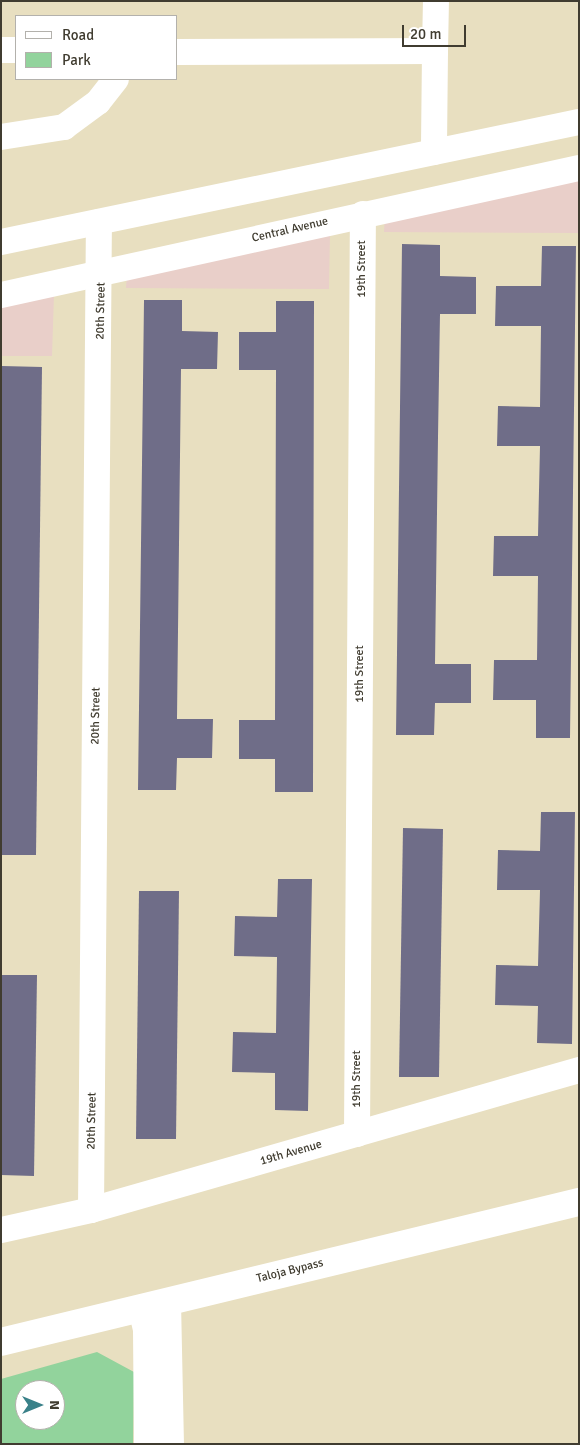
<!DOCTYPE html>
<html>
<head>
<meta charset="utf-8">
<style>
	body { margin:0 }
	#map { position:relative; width:580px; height:1445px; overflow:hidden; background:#e8dfc0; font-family:Signika,sans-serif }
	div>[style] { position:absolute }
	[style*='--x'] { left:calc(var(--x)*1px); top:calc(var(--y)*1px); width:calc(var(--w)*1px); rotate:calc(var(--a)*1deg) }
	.commercial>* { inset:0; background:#e9cfc9 }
	.green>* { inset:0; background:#92d39c }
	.building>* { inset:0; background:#6f6d88 }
	.minor>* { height:26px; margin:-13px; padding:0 13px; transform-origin:13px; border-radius:13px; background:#fff }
	.major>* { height:28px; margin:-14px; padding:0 14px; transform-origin:14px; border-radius:14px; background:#fff }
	span { translate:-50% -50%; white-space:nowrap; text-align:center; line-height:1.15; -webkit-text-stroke:5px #fff; paint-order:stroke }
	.street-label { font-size:12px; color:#403c30 }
	.frame { position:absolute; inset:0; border:2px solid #403c30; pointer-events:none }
	.legend { position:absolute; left:15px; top:15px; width:162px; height:65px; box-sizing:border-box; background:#fff; border:1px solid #b3b1ac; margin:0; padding:6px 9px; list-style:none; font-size:15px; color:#403c30 }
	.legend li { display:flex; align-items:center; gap:10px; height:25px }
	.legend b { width:25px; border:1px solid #b3b1ac }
	.north { position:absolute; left:15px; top:1380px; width:50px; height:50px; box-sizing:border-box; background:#fff; border:1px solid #b3b1ac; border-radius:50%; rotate:90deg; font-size:14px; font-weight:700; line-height:20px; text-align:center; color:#403c30 }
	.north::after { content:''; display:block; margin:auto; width:18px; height:22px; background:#3a8189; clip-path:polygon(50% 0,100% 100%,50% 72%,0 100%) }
	.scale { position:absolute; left:402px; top:25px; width:64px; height:22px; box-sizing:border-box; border:2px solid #403c30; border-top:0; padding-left:6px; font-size:15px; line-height:18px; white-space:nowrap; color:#403c30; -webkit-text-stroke:4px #fff; paint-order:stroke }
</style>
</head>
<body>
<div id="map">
	<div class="commercial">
		<i style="clip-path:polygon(579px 178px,579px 233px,384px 232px,385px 217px)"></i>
		<i style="clip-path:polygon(330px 232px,329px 289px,126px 288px,127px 275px)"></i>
		<i style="clip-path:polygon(54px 294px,52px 356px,1px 356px,1px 306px)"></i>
	</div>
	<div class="green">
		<i style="clip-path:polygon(evenodd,97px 1352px,134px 1372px,133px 1444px,1px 1444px,1px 1379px,97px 1352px,25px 1390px,55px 1390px,55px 1420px,25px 1420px,25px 1390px)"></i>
	</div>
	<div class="building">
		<i style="clip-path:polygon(402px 244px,440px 245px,440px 276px,476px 277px,476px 314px,440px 314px,438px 437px,435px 664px,471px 664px,471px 703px,435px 703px,434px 735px,396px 735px)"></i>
		<i style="clip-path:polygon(542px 246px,576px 246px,570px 738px,536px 738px,536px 700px,493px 700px,494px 660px,537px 660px,538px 576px,493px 576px,494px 536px,538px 536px,540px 446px,497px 446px,498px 406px,540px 407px,541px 326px,495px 326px,496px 286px,541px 286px)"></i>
		<i style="clip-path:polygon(144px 300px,182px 300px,182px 331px,218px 332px,217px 369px,181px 369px,177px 719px,213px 719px,212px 758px,177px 758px,176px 790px,138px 790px)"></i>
		<i style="clip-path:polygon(276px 301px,314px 301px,313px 792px,275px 792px,275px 759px,239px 759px,239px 720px,275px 720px,276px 370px,239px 370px,239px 332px,276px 332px)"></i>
		<i style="clip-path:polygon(2px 366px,42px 367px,36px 855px,1px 855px)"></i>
		<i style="clip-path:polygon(541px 812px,575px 812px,572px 1044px,537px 1043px,538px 1006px,495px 1005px,496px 965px,538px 966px,540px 890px,497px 890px,498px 850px,540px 851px)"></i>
		<i style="clip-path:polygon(403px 828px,443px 829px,439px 1077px,399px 1077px)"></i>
		<i style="clip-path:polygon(278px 879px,312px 879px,308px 1111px,275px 1110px,275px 1073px,232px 1072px,233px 1032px,276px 1033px,277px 957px,234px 956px,235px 916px,277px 917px)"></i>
		<i style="clip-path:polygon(139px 891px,179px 891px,176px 1139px,136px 1139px)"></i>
		<i style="clip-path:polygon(1px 975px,37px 975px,34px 1176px,1px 1175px)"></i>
	</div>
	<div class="minor">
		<i style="--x:1;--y:50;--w:15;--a:0"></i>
		<i style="--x:435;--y:51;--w:50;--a:-88.9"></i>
		<i style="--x:176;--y:52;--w:259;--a:-0.2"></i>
		<i style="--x:435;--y:51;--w:101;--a:90.6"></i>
		<i style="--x:1;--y:137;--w:64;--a:-9"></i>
		<i style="--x:64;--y:127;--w:42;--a:-36.3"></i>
		<i style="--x:98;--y:102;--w:29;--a:-52"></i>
		<i style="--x:1;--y:242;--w:590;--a:-11.73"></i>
		<i style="--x:1;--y:295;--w:592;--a:-12.39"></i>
		<i style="--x:357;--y:1134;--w:920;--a:-89.63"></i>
		<i style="--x:91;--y:1210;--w:988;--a:-89.54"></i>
		<i style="--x:1;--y:1230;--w:92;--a:-12.5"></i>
		<i style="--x:91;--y:1210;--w:508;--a:-16.01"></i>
		<i style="--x:168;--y:1302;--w:142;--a:88.8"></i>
		<i style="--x:141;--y:1308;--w:23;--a:77"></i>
		<i style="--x:146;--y:1330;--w:114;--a:89.5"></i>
	</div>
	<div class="major">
		<i style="--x:1;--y:1342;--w:595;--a:-13.62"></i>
	</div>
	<div class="street-label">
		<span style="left:290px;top:230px;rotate:-13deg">Central Avenue</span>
		<span style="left:362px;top:269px;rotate:-90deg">19th Street</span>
		<span style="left:101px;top:311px;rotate:-89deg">20th Street</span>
		<span style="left:360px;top:674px;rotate:-90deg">19th Street</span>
		<span style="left:96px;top:716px;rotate:-89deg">20th Street</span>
		<span style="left:357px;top:1079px;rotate:-90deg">19th Street</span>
		<span style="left:92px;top:1121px;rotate:-89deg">20th Street</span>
		<span style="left:291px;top:1153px;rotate:-16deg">19th Avenue</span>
		<span style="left:290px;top:1271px;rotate:-14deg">Taloja Bypass</span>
	</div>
	<div class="frame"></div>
	<ul class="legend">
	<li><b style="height:6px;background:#fff"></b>Road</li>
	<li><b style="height:14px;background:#92d39c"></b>Park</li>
	</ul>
	<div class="north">N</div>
	<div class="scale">20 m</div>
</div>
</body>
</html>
